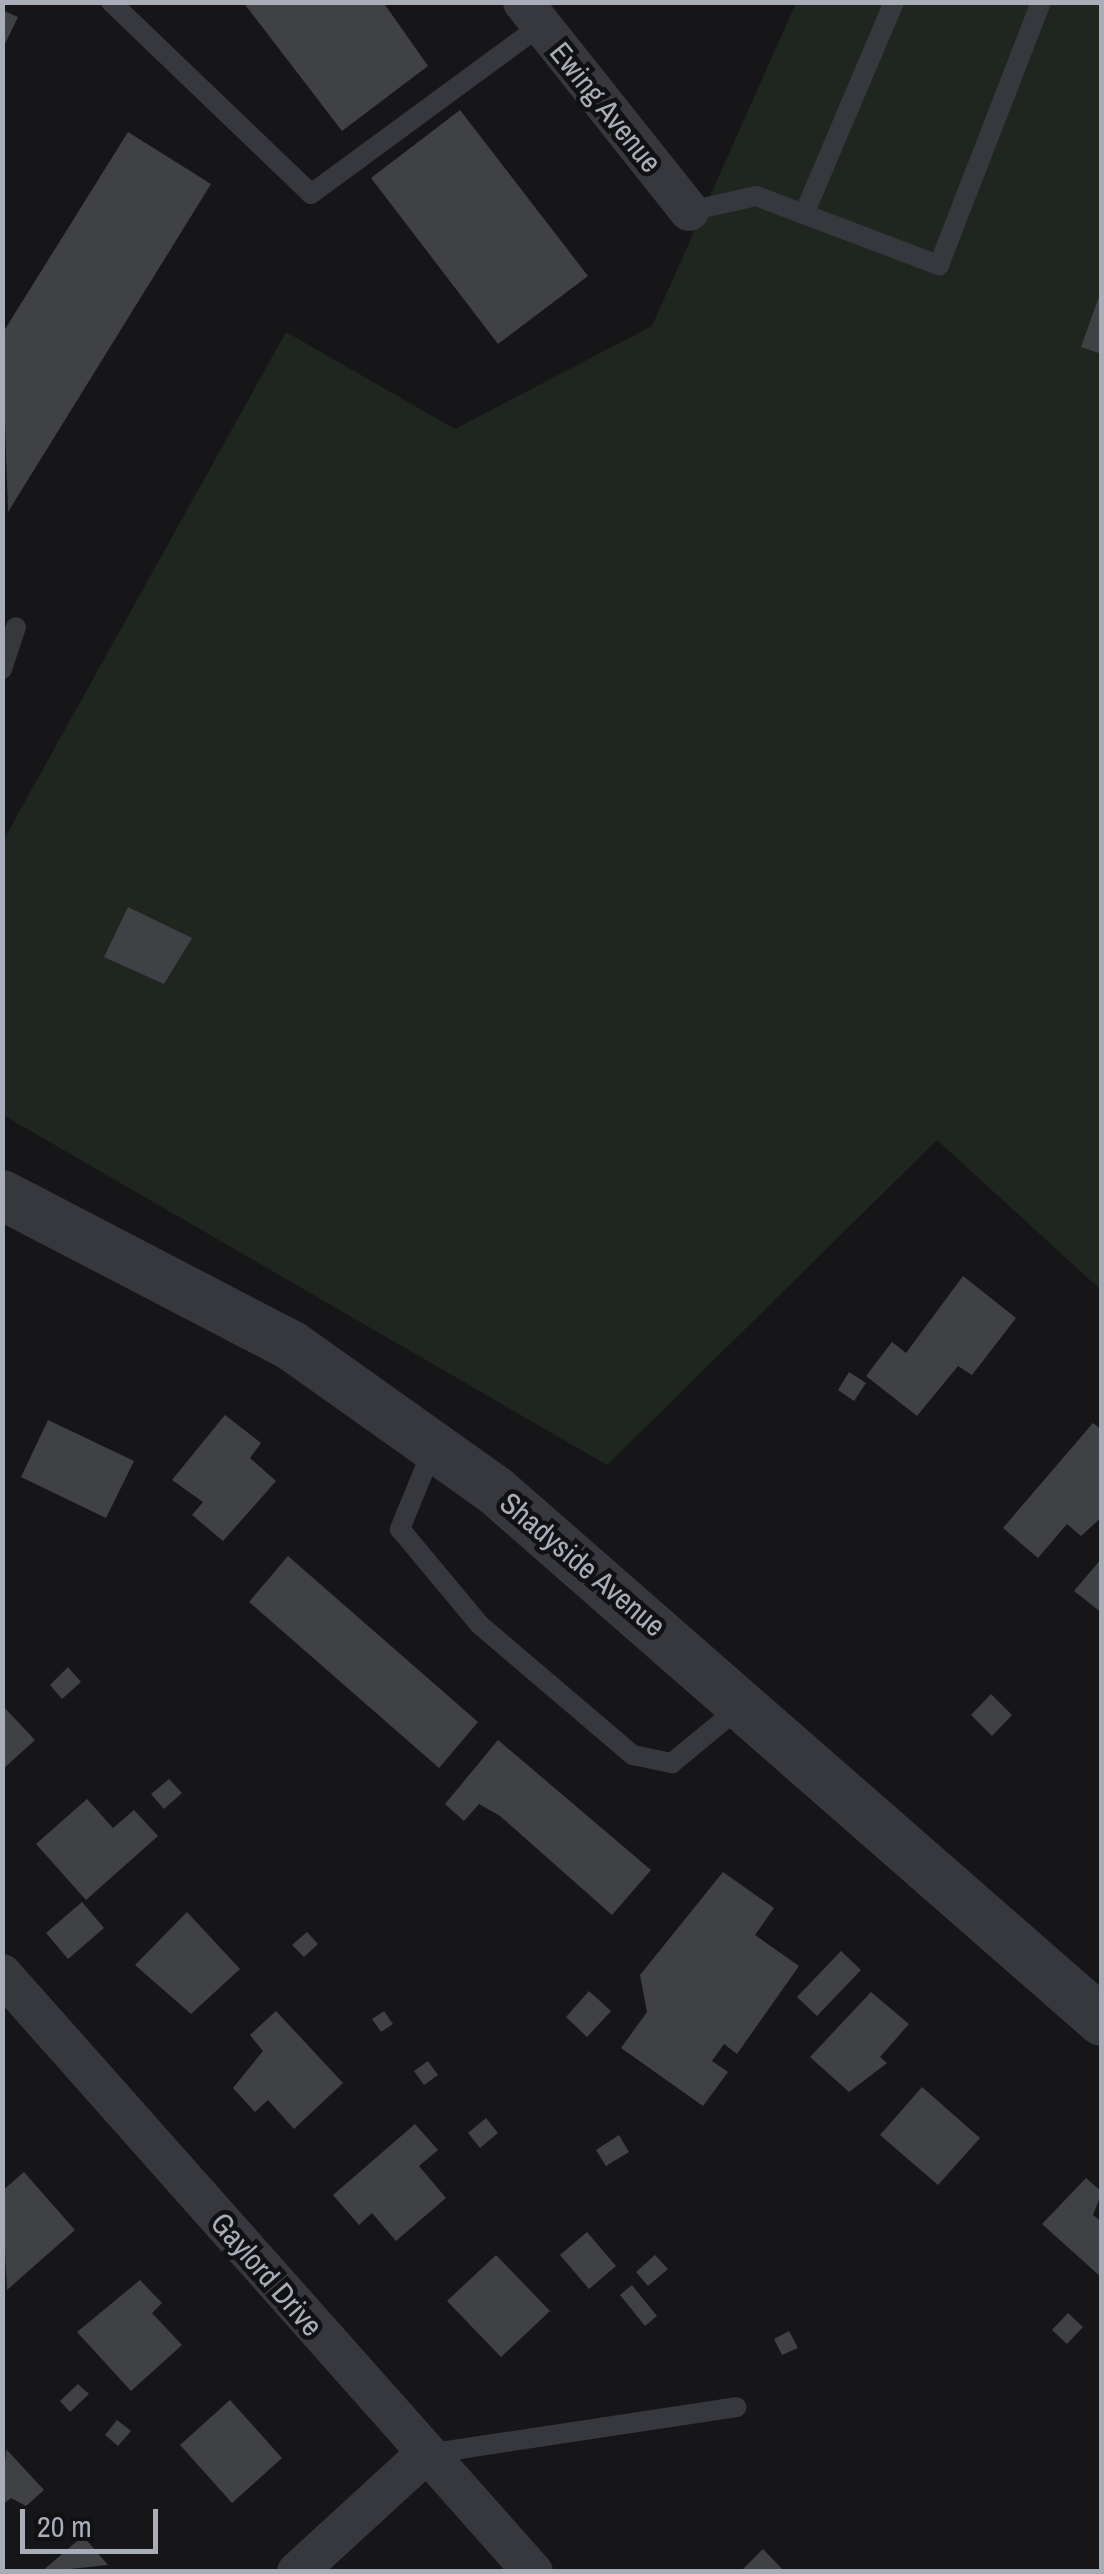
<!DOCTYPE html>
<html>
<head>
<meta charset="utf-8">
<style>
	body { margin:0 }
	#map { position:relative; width:1104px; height:2574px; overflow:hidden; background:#161618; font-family:"Archivo Narrow",sans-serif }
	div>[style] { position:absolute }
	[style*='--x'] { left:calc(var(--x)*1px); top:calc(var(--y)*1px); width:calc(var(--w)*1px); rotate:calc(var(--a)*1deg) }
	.green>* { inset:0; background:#1e261f }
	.building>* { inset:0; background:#404145 }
	.service>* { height:20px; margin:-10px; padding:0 10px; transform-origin:10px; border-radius:10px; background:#37383d }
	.minor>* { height:40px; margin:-20px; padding:0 20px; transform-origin:20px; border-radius:20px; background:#37383d }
	.tertiary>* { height:50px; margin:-25px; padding:0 25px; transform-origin:25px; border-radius:25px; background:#37383d }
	span { translate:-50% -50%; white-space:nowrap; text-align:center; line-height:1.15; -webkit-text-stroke:9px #111113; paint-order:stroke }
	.street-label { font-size:30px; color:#a8adb8 }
	.frame { position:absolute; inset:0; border:5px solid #a8adb8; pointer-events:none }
	.scale { position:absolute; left:20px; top:2509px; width:138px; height:45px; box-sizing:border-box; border:5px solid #a8adb8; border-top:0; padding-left:12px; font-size:30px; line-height:35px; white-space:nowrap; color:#a8adb8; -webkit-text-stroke:8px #111113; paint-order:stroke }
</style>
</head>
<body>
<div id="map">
	<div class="green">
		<i style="clip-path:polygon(796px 3px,1101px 3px,1101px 1290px,937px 1140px,607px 1465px,3px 1115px,3px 841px,286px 332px,455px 429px,652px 326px)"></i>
	</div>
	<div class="building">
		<i style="clip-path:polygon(243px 2px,383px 2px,428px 66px,342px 131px)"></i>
		<i style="clip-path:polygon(2px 10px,18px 17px,2px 50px)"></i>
		<i style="clip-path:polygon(460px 110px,588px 276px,498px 344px,371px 178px)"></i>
		<i style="clip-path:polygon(128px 132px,211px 184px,8px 512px,2px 334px)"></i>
		<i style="clip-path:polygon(1101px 291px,1102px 291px,1102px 354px,1081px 347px)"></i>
		<i style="clip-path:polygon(128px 907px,192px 938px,164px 984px,104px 957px)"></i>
		<i style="clip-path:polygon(963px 1276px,1016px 1318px,972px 1375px,958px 1366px,917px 1416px,866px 1376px,892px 1342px,906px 1353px)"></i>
		<i style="clip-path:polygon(849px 1372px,866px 1383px,854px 1401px,838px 1390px)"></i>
		<i style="clip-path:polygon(225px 1415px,261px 1443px,250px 1458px,276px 1481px,223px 1541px,192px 1515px,203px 1502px,172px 1480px)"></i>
		<i style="clip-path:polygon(48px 1420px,134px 1461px,106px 1518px,21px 1477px)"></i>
		<i style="clip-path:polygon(1093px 1423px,1102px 1430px,1102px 1517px,1081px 1536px,1067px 1524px,1038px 1558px,1003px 1528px)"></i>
		<i style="clip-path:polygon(288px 1556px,478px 1722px,439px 1768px,249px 1602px)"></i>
		<i style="clip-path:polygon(1102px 1558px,1102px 1613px,1074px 1591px)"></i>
		<i style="clip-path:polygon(68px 1667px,81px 1682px,62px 1699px,50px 1685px)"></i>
		<i style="clip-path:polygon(991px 1694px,1012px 1715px,992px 1736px,971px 1715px)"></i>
		<i style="clip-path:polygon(2px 1705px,35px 1740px,2px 1770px)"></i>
		<i style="clip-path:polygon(498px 1740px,651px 1870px,612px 1915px,500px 1816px,479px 1804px,464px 1821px,445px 1804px)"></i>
		<i style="clip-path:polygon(169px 1779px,182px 1793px,164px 1809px,151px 1794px)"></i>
		<i style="clip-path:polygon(87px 1799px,113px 1828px,134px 1810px,158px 1836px,86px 1900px,36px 1844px)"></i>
		<i style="clip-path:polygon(723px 1872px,774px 1908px,755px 1935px,799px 1966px,737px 2054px,724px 2044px,712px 2061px,728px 2072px,703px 2106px,621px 2048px,647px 2012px,640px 1975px)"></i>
		<i style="clip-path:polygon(82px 1902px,104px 1928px,68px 1959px,46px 1933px)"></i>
		<i style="clip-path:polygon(187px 1912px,240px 1969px,191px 2014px,135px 1965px)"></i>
		<i style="clip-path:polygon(307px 1932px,318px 1944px,304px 1957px,292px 1945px)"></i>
		<i style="clip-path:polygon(841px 1951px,861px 1970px,817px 2016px,797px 1997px)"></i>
		<i style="clip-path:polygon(589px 1991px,611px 2011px,587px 2037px,566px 2017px)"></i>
		<i style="clip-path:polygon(871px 1992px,909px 2024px,880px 2057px,887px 2063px,849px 2092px,810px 2057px)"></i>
		<i style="clip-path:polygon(276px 2011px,343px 2083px,294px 2129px,268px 2100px,255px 2112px,233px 2088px,263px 2051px,250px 2035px)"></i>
		<i style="clip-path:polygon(384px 2011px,393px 2024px,381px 2032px,372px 2019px)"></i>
		<i style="clip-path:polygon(428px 2061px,438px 2075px,424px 2085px,414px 2071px)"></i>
		<i style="clip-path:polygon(922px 2087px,980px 2138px,938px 2185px,880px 2135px)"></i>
		<i style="clip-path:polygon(486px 2118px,498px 2133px,480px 2148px,468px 2133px)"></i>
		<i style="clip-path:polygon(415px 2124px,438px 2150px,419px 2166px,446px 2198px,396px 2241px,372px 2213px,359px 2225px,333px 2195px)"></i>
		<i style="clip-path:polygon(619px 2135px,629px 2152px,606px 2166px,596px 2150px)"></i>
		<i style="clip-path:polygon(24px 2172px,75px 2230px,7px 2290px,2px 2191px)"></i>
		<i style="clip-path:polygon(1086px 2178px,1102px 2192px,1093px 2215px,1102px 2222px,1102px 2278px,1042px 2224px)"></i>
		<i style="clip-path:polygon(587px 2232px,616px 2266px,589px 2289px,560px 2255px)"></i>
		<i style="clip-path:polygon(496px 2255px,550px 2311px,501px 2357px,447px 2301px)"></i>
		<i style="clip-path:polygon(655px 2255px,668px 2269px,648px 2286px,636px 2272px)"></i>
		<i style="clip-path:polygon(140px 2280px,162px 2303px,152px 2313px,182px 2345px,131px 2391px,77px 2332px)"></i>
		<i style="clip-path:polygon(632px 2285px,657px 2316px,645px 2326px,620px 2295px)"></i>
		<i style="clip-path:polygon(1068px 2313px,1083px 2327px,1067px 2344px,1052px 2330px)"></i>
		<i style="clip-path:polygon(789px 2331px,798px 2348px,782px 2355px,774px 2339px)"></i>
		<i style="clip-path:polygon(78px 2384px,89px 2394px,70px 2412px,60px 2401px)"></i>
		<i style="clip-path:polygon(230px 2400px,282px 2458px,232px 2503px,180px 2445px)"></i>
		<i style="clip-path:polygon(117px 2420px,131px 2431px,118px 2446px,105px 2435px)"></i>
		<i style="clip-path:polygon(6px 2449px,44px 2490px,26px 2506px,11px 2498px,2px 2505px)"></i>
		<i style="clip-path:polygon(83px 2536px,108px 2565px,41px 2572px)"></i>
		<i style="clip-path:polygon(763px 2549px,785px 2572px,740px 2572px)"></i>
	</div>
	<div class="service">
		<i style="--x:111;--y:2;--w:277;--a:43.8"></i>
		<i style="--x:311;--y:194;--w:285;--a:-36.3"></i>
		<i style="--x:689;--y:211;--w:69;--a:-12.6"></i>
		<i style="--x:756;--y:196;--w:196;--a:20.7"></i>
		<i style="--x:939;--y:265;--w:282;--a:-68.8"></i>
		<i style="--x:804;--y:214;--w:230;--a:-67"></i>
		<i style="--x:2;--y:669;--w:44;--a:-71.6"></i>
		<i style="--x:434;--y:1446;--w:90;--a:112.3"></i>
		<i style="--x:400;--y:1529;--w:125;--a:50.2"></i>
		<i style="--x:480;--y:1625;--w:201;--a:40.4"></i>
		<i style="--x:633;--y:1755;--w:40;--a:12"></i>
		<i style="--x:672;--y:1763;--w:88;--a:-39.5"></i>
		<i style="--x:427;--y:2454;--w:313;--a:-8.6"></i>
	</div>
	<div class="minor">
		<i style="--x:523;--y:2;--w:267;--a:51.5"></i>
		<i style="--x:2;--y:1974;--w:800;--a:48.4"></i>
		<i style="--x:297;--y:2572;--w:175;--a:-42.5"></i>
	</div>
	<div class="tertiary">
		<i style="--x:2;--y:1195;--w:327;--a:27.5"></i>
		<i style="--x:292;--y:1346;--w:250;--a:35.4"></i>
		<i style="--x:496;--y:1491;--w:805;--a:41.17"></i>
	</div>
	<div class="street-label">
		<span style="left:606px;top:107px;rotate:51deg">Ewing Avenue</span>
		<span style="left:583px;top:1564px;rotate:40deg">Shadyside Avenue</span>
		<span style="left:267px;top:2274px;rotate:49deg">Gaylord Drive</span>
	</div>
	<div class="frame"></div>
	<div class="scale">20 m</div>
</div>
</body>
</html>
